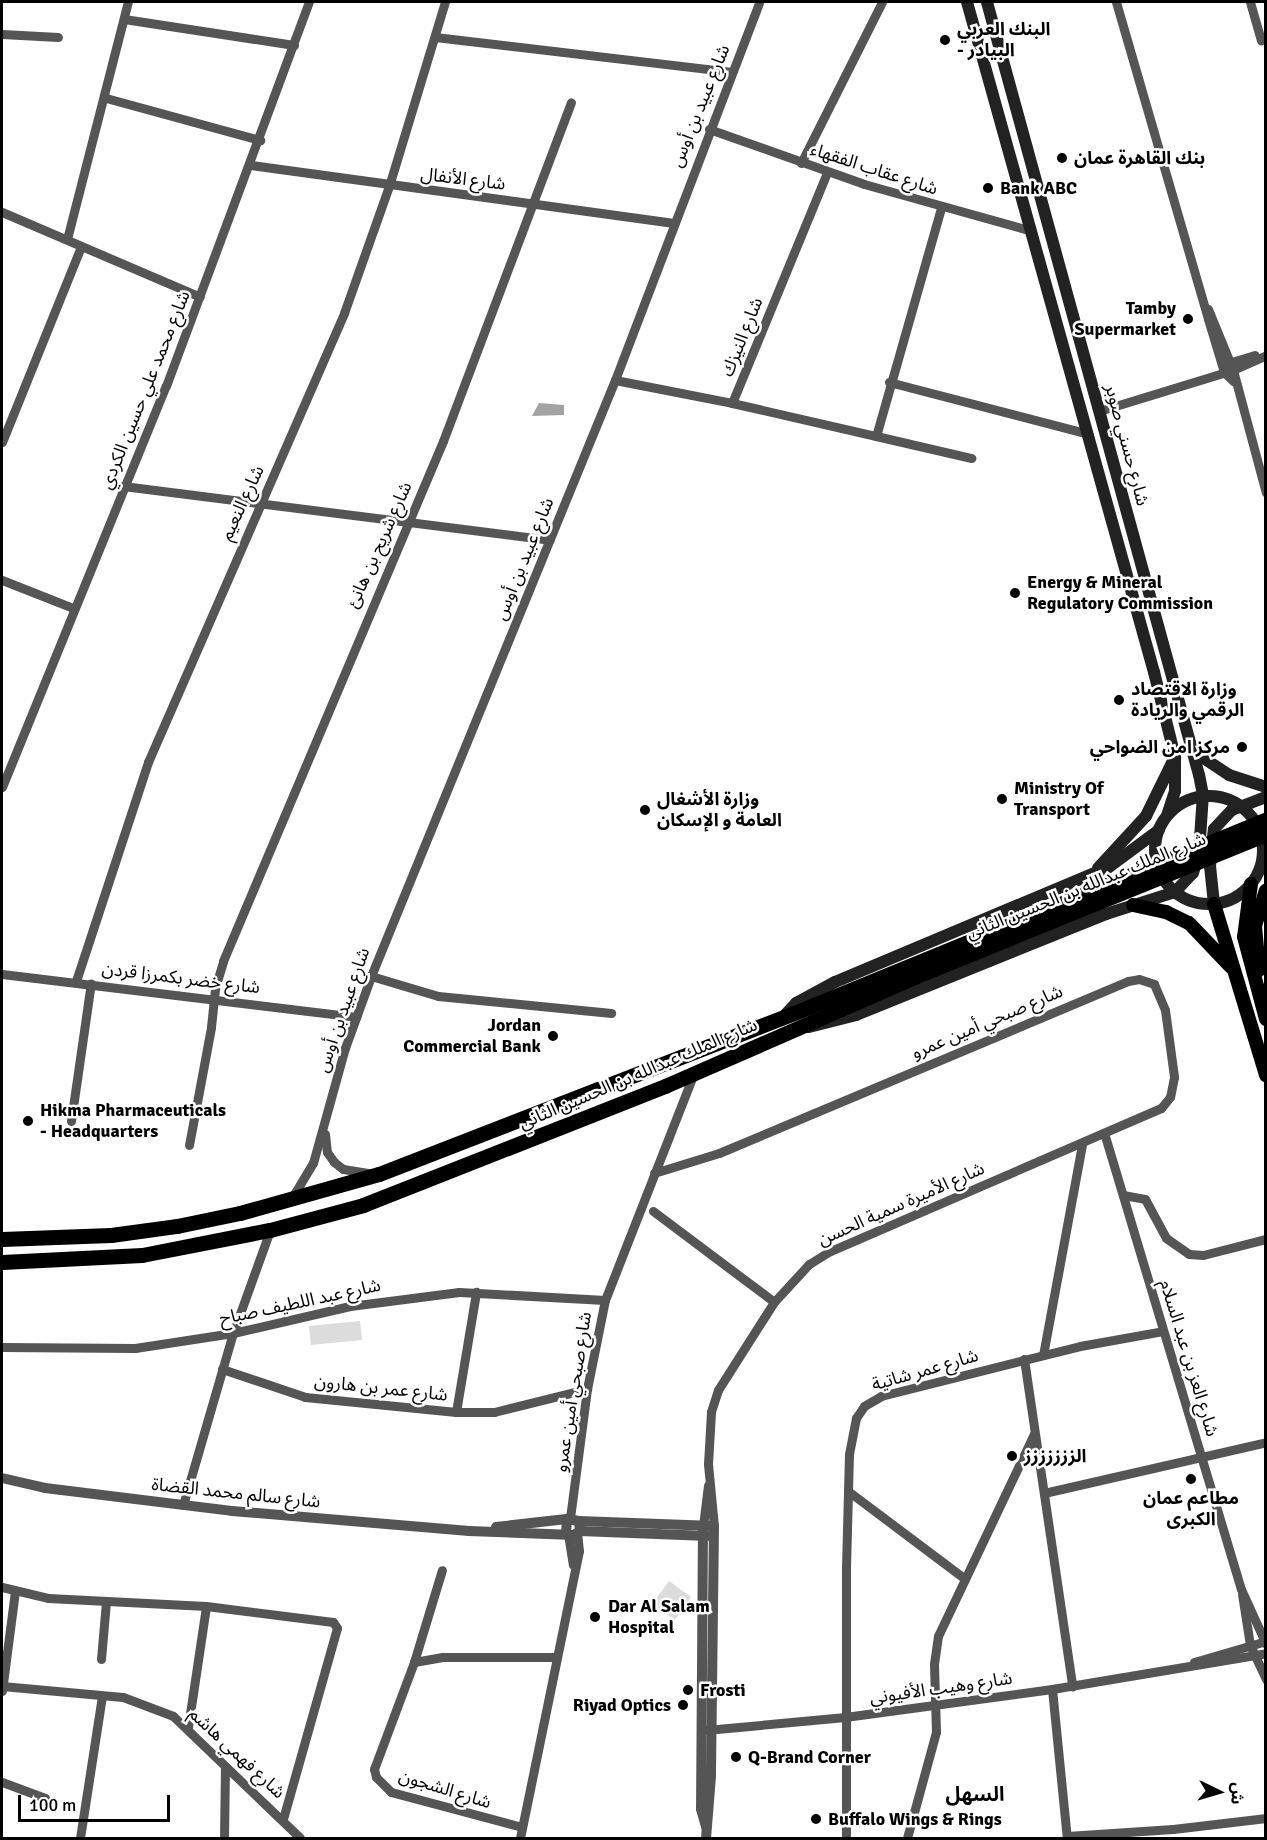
<!DOCTYPE html>
<html>
<head>
<meta charset="utf-8">
<style>
	body { margin:0 }
	#map { position:relative; width:1267px; height:1840px; overflow:hidden; background:#fff; font-family:Signika,"Noto Sans Arabic",sans-serif }
	div>[style] { position:absolute }
	[style*='--x'] { left:calc(var(--x)*1px); top:calc(var(--y)*1px); width:calc(var(--w)*1px); rotate:calc(var(--a)*1deg) }
	.green>* { inset:0; background:#dcdcdc }
	.water>* { inset:0; background:#a3a3a3 }
	.minor>* { height:9px; margin:-4.5px; padding:0 4.5px; transform-origin:4.5px; border-radius:4.5px; background:#555 }
	.tertiary>* { height:10px; margin:-5px; padding:0 5px; transform-origin:5px; border-radius:5px; background:#555 }
	.secondary>* { height:12px; margin:-6px; padding:0 6px; transform-origin:6px; border-radius:6px; background:#222 }
	.secondary>.ring { margin:-6px; padding:0; box-sizing:content-box; background:none; border:12px solid #222; border-radius:50% }
	.primary>* { height:14px; margin:-7px; padding:0 7px; transform-origin:7px; border-radius:7px; background:#000 }
	.trunk>* { height:15px; margin:-7.5px; padding:0 7.5px; transform-origin:7.5px; border-radius:7.5px; background:#000 }
	.dots>* { width:16px; height:16px; translate:-50% -50%; box-sizing:border-box; border:3px solid #fff; border-radius:50% }
	span { translate:-50% -50%; white-space:nowrap; text-align:center; line-height:1.15; -webkit-text-stroke:5px #fff; paint-order:stroke }
	.poi-label { font-size:18px; color:#000; font-weight:700 }
	.left { translate:0 -50%; text-align:left }
	.right { translate:-100% -50%; text-align:right }
	.street-label { font-size:18px; color:#000 }
	.neighbourhood-label { font-size:20px; color:#000; font-weight:700 }
	.frame { position:absolute; inset:0; border:3px solid #000; pointer-events:none }
	.north { position:absolute; left:1189px; top:1762px; width:60px; height:60px; -webkit-text-stroke:4px #fff; paint-order:stroke; rotate:95deg; font-size:16px; font-weight:700; line-height:24px; text-align:center; color:#000 }
	.north::after { content:''; display:block; margin:auto; width:21px; height:27px; background:#000; clip-path:polygon(50% 0,100% 100%,50% 72%,0 100%) }
	.scale { position:absolute; left:18px; top:1795px; width:152px; height:27px; box-sizing:border-box; border:3px solid #000; border-top:0; padding-left:8px; font-size:18px; line-height:21px; white-space:nowrap; color:#000; -webkit-text-stroke:4px #fff; paint-order:stroke }
</style>
</head>
<body>
<div id="map">
	<div class="green">
		<i style="clip-path:polygon(360px 1321px,362px 1340px,311px 1345px,309px 1326px)"></i>
		<i style="clip-path:polygon(669px 1581px,691px 1597px,675px 1620px,652px 1604px)"></i>
	</div>
	<div class="water">
		<i style="clip-path:polygon(539px 403px,564px 405px,564px 415px,532px 416px)"></i>
	</div>
	<div class="minor">
		<i style="--x:1116;--y:2;--w:330;--a:73.8"></i>
		<i style="--x:1208;--y:319;--w:55;--a:73.2"></i>
		<i style="--x:1224;--y:372;--w:13;--a:45"></i>
		<i style="--x:1250;--y:2;--w:40;--a:74"></i>
		<i style="--x:124;--y:19;--w:172;--a:8.7"></i>
		<i style="--x:2;--y:34;--w:56;--a:3.1"></i>
		<i style="--x:435;--y:37;--w:299;--a:6.7"></i>
		<i style="--x:106;--y:98;--w:160;--a:15.3"></i>
		<i style="--x:709;--y:129;--w:164;--a:19.5"></i>
		<i style="--x:864;--y:184;--w:174;--a:15.6"></i>
		<i style="--x:801;--y:163;--w:180;--a:-63.3"></i>
		<i style="--x:251;--y:165;--w:425;--a:7.8"></i>
		<i style="--x:941;--y:208;--w:237;--a:105.9"></i>
		<i style="--x:876;--y:436;--w:98;--a:13"></i>
		<i style="--x:2;--y:212;--w:215;--a:23.2"></i>
		<i style="--x:67;--y:239;--w:245;--a:-75.6"></i>
		<i style="--x:1208;--y:309;--w:66;--a:67.7"></i>
		<i style="--x:1233;--y:370;--w:127;--a:75"></i>
		<i style="--x:1225;--y:364;--w:31;--a:-17"></i>
		<i style="--x:615;--y:380;--w:119;--a:11.1"></i>
		<i style="--x:732;--y:403;--w:250;--a:-67.6"></i>
		<i style="--x:889;--y:382;--w:206;--a:14.6"></i>
		<i style="--x:732;--y:403;--w:148;--a:12.9"></i>
		<i style="--x:1099;--y:411;--w:140;--a:-17"></i>
		<i style="--x:1233;--y:370;--w:36;--a:-24"></i>
		<i style="--x:2;--y:442;--w:211;--a:-68"></i>
		<i style="--x:123;--y:486;--w:430;--a:7.2"></i>
		<i style="--x:2;--y:580;--w:76;--a:21.5"></i>
		<i style="--x:2;--y:787;--w:433;--a:-67.8"></i>
		<i style="--x:166;--y:386;--w:410;--a:-69.6"></i>
		<i style="--x:2;--y:974;--w:357;--a:6.9"></i>
		<i style="--x:371;--y:976;--w:70;--a:16.6"></i>
		<i style="--x:438;--y:996;--w:174;--a:5.6"></i>
		<i style="--x:76;--y:981;--w:231;--a:-71.8"></i>
		<i style="--x:148;--y:762;--w:490;--a:-66.4"></i>
		<i style="--x:344;--y:313;--w:135;--a:-70.5"></i>
		<i style="--x:389;--y:186;--w:192;--a:-73.1"></i>
		<i style="--x:71;--y:1121;--w:139;--a:-81.8"></i>
		<i style="--x:325;--y:1134;--w:18;--a:84"></i>
		<i style="--x:327;--y:1152;--w:12;--a:55"></i>
		<i style="--x:334;--y:1162;--w:11;--a:38"></i>
		<i style="--x:343;--y:1169;--w:25;--a:9"></i>
		<i style="--x:1105;--y:1136;--w:473;--a:73.3"></i>
		<i style="--x:1241;--y:1589;--w:60;--a:65.6"></i>
		<i style="--x:189;--y:1145;--w:120;--a:-79.4"></i>
		<i style="--x:211;--y:1027;--w:39;--a:-84"></i>
		<i style="--x:215;--y:988;--w:28;--a:-73"></i>
		<i style="--x:223;--y:961;--w:565;--a:-67.07"></i>
		<i style="--x:443;--y:441;--w:362;--a:-69.3"></i>
		<i style="--x:654;--y:1173;--w:68;--a:-17.1"></i>
		<i style="--x:719;--y:1153;--w:444;--a:-22.8"></i>
		<i style="--x:1128;--y:981;--w:11;--a:-10"></i>
		<i style="--x:1139;--y:979;--w:16;--a:18"></i>
		<i style="--x:1154;--y:984;--w:28;--a:67"></i>
		<i style="--x:1165;--y:1010;--w:68;--a:82.3"></i>
		<i style="--x:1174;--y:1077;--w:20;--a:101"></i>
		<i style="--x:1170;--y:1097;--w:14;--a:129"></i>
		<i style="--x:1161;--y:1108;--w:361;--a:156.6"></i>
		<i style="--x:830;--y:1251;--w:25;--a:148"></i>
		<i style="--x:809;--y:1264;--w:52;--a:132.6"></i>
		<i style="--x:774;--y:1302;--w:104;--a:122.5"></i>
		<i style="--x:718;--y:1390;--w:23;--a:108"></i>
		<i style="--x:711;--y:1412;--w:52;--a:93.3"></i>
		<i style="--x:708;--y:1464;--w:62;--a:84.5"></i>
		<i style="--x:1123;--y:1195;--w:22;--a:10"></i>
		<i style="--x:1145;--y:1199;--w:44;--a:61.7"></i>
		<i style="--x:1166;--y:1238;--w:28;--a:35"></i>
		<i style="--x:1189;--y:1254;--w:14;--a:4"></i>
		<i style="--x:1203;--y:1255;--w:65;--a:-14.3"></i>
		<i style="--x:293;--y:1196;--w:39;--a:-59"></i>
		<i style="--x:313;--y:1163;--w:119;--a:-74.5"></i>
		<i style="--x:345;--y:1048;--w:77;--a:-70.1"></i>
		<i style="--x:371;--y:976;--w:644;--a:-67.74"></i>
		<i style="--x:615;--y:380;--w:404;--a:-69.1"></i>
		<i style="--x:653;--y:1211;--w:151;--a:36.9"></i>
		<i style="--x:2;--y:1347;--w:133;--a:0.4"></i>
		<i style="--x:135;--y:1348;--w:99;--a:-8.7"></i>
		<i style="--x:233;--y:1333;--w:120;--a:-13"></i>
		<i style="--x:350;--y:1306;--w:110;--a:-7.3"></i>
		<i style="--x:459;--y:1292;--w:146;--a:3.1"></i>
		<i style="--x:1043;--y:1355;--w:215;--a:-79.5"></i>
		<i style="--x:1024;--y:1359;--w:331;--a:81.6"></i>
		<i style="--x:222;--y:1369;--w:88;--a:18.6"></i>
		<i style="--x:305;--y:1397;--w:152;--a:5.7"></i>
		<i style="--x:456;--y:1412;--w:122;--a:-80.5"></i>
		<i style="--x:456;--y:1412;--w:38;--a:0"></i>
		<i style="--x:494;--y:1412;--w:96;--a:-13.9"></i>
		<i style="--x:848;--y:1491;--w:145;--a:36.9"></i>
		<i style="--x:1044;--y:1493;--w:228;--a:-12.9"></i>
		<i style="--x:183;--y:1505;--w:179;--a:-73.8"></i>
		<i style="--x:233;--y:1333;--w:109;--a:-70.2"></i>
		<i style="--x:570;--y:1518;--w:130;--a:-82.5"></i>
		<i style="--x:587;--y:1389;--w:91;--a:-78.6"></i>
		<i style="--x:605;--y:1300;--w:244;--a:-68.6"></i>
		<i style="--x:703;--y:1526;--w:41;--a:-83"></i>
		<i style="--x:568;--y:1534;--w:31;--a:81"></i>
		<i style="--x:2;--y:1587;--w:47;--a:13.4"></i>
		<i style="--x:48;--y:1598;--w:158;--a:2.9"></i>
		<i style="--x:206;--y:1606;--w:128;--a:7.2"></i>
		<i style="--x:333;--y:1622;--w:7;--a:56"></i>
		<i style="--x:337;--y:1628;--w:198;--a:105.8"></i>
		<i style="--x:1242;--y:1594;--w:52;--a:81.1"></i>
		<i style="--x:1250;--y:1645;--w:38;--a:65"></i>
		<i style="--x:101;--y:1659;--w:57;--a:-85"></i>
		<i style="--x:414;--y:1662;--w:96;--a:-73.1"></i>
		<i style="--x:1194;--y:1662;--w:75;--a:-16.3"></i>
		<i style="--x:2;--y:1686;--w:121;--a:5.2"></i>
		<i style="--x:123;--y:1697;--w:53;--a:20.8"></i>
		<i style="--x:173;--y:1716;--w:176;--a:43.8"></i>
		<i style="--x:1052;--y:1689;--w:150;--a:84.3"></i>
		<i style="--x:2;--y:1691;--w:101;--a:-82.6"></i>
		<i style="--x:188;--y:1727;--w:122;--a:-81.5"></i>
		<i style="--x:706;--y:1730;--w:140;--a:-5.3"></i>
		<i style="--x:845;--y:1717;--w:209;--a:-7.7"></i>
		<i style="--x:1052;--y:1689;--w:217;--a:-9.5"></i>
		<i style="--x:2;--y:1782;--w:46;--a:20.4"></i>
		<i style="--x:522;--y:1827;--w:136;--a:-165"></i>
		<i style="--x:391;--y:1792;--w:21;--a:-135"></i>
		<i style="--x:376;--y:1777;--w:8;--a:-104"></i>
		<i style="--x:374;--y:1769;--w:114;--a:-69.5"></i>
		<i style="--x:414;--y:1662;--w:29;--a:-10"></i>
		<i style="--x:443;--y:1657;--w:112;--a:0"></i>
		<i style="--x:1067;--y:1836;--w:106;--a:-3.8"></i>
		<i style="--x:1173;--y:1829;--w:94;--a:-6.7"></i>
		<i style="--x:80;--y:1838;--w:144;--a:-81.2"></i>
		<i style="--x:224;--y:1838;--w:71;--a:-89.2"></i>
		<i style="--x:520;--y:1838;--w:293;--a:-78.4"></i>
		<i style="--x:579;--y:1551;--w:18;--a:-96"></i>
		<i style="--x:846;--y:1838;--w:270;--a:-90"></i>
		<i style="--x:846;--y:1568;--w:114;--a:-88.5"></i>
		<i style="--x:849;--y:1454;--w:37;--a:-79"></i>
		<i style="--x:856;--y:1418;--w:14;--a:-56"></i>
		<i style="--x:864;--y:1406;--w:20;--a:-30"></i>
		<i style="--x:881;--y:1396;--w:205;--a:-14.1"></i>
		<i style="--x:1080;--y:1346;--w:84;--a:-10.2"></i>
		<i style="--x:907;--y:1838;--w:110;--a:-74.7"></i>
		<i style="--x:936;--y:1732;--w:68;--a:-91.7"></i>
		<i style="--x:934;--y:1664;--w:28;--a:-82"></i>
		<i style="--x:938;--y:1636;--w:224;--a:-64.6"></i>
	</div>
	<div class="tertiary">
		<i style="--x:2;--y:1478;--w:44;--a:13.1"></i>
		<i style="--x:45;--y:1488;--w:188;--a:7"></i>
		<i style="--x:232;--y:1511;--w:238;--a:4.8"></i>
		<i style="--x:469;--y:1531;--w:105;--a:2.2"></i>
		<i style="--x:574;--y:1535;--w:7;--a:-34"></i>
		<i style="--x:580;--y:1531;--w:10;--a:-96"></i>
		<i style="--x:579;--y:1521;--w:12;--a:-171"></i>
		<i style="--x:567;--y:1519;--w:13;--a:94"></i>
		<i style="--x:579;--y:1521;--w:135;--a:2.1"></i>
		<i style="--x:714;--y:1526;--w:250;--a:90.7"></i>
		<i style="--x:711;--y:1776;--w:62;--a:94.6"></i>
		<i style="--x:703;--y:1526;--w:283;--a:90.4"></i>
		<i style="--x:701;--y:1809;--w:19;--a:74"></i>
		<i style="--x:496;--y:1527;--w:71;--a:-6.4"></i>
		<i style="--x:580;--y:1531;--w:128;--a:2.2"></i>
	</div>
	<div class="secondary">
		<i style="--x:967;--y:2;--w:696;--a:74.41"></i>
		<i style="--x:1154;--y:672;--w:88;--a:76.1"></i>
		<i style="--x:1175;--y:757;--w:34;--a:90"></i>
		<i style="--x:1175;--y:791;--w:25;--a:108"></i>
		<i style="--x:1193;--y:751;--w:43;--a:33.7"></i>
		<i style="--x:1229;--y:775;--w:39;--a:18"></i>
		<i class="ring" style="left:1155px;top:796px;width:96px;height:96px"></i>
		<i style="--x:1098;--y:868;--w:71;--a:-47.3"></i>
		<i style="--x:1146;--y:816;--w:61;--a:-63.9"></i>
		<i style="--x:1214;--y:904;--w:38;--a:-96"></i>
		<i style="--x:1210;--y:866;--w:37;--a:-84"></i>
		<i style="--x:1214;--y:829;--w:26;--a:-47"></i>
		<i style="--x:1232;--y:810;--w:36;--a:-21"></i>
		<i style="--x:785;--y:1015;--w:16;--a:-47"></i>
		<i style="--x:796;--y:1003;--w:44;--a:-28.3"></i>
		<i style="--x:835;--y:982;--w:297;--a:-22.8"></i>
		<i style="--x:1109;--y:867;--w:62;--a:-36.5"></i>
		<i style="--x:809;--y:1027;--w:49;--a:-14.3"></i>
		<i style="--x:856;--y:1015;--w:270;--a:-22"></i>
		<i style="--x:1106;--y:914;--w:72;--a:-17.7"></i>
		<i style="--x:1175;--y:892;--w:26;--a:-47"></i>
		<i style="--x:1193;--y:873;--w:21;--a:-73"></i>
		<i style="--x:1199;--y:853;--w:58;--a:-86.1"></i>
		<i style="--x:1203;--y:795;--w:20;--a:-101"></i>
		<i style="--x:1199;--y:775;--w:802;--a:-105.34"></i>
	</div>
	<div class="primary">
		<i style="--x:1251;--y:884;--w:53;--a:97.5"></i>
		<i style="--x:1244;--y:937;--w:85;--a:75"></i>
		<i style="--x:1214;--y:904;--w:179;--a:73.1"></i>
		<i style="--x:1133;--y:905;--w:34;--a:12"></i>
		<i style="--x:1166;--y:912;--w:25;--a:26"></i>
		<i style="--x:1189;--y:923;--w:61;--a:46.3"></i>
		<i style="--x:1259;--y:970;--w:44;--a:-95.2"></i>
		<i style="--x:1255;--y:926;--w:37;--a:-73"></i>
	</div>
	<div class="trunk">
		<i style="--x:2;--y:1239;--w:109;--a:-2.1"></i>
		<i style="--x:111;--y:1235;--w:67;--a:-7.8"></i>
		<i style="--x:177;--y:1226;--w:64;--a:-11.7"></i>
		<i style="--x:240;--y:1213;--w:144;--a:-15.7"></i>
		<i style="--x:379;--y:1174;--w:461;--a:-21.2"></i>
		<i style="--x:809;--y:1007;--w:494;--a:-22.3"></i>
		<i style="--x:2;--y:1262;--w:140;--a:-2.9"></i>
		<i style="--x:142;--y:1255;--w:130;--a:-11.1"></i>
		<i style="--x:270;--y:1230;--w:96;--a:-15"></i>
		<i style="--x:363;--y:1205;--w:325;--a:-21.5"></i>
		<i style="--x:665;--y:1086;--w:283;--a:-23.6"></i>
		<i style="--x:924;--y:973;--w:369;--a:-22.1"></i>
	</div>
	<div class="dots">
		<i style="left:945px;top:40px;background:#000"></i>
		<i style="left:1062px;top:158px;background:#000"></i>
		<i style="left:988px;top:188px;background:#000"></i>
		<i style="left:1188px;top:319px;background:#000"></i>
		<i style="left:1015px;top:593px;background:#000"></i>
		<i style="left:1119px;top:700px;background:#000"></i>
		<i style="left:1242px;top:747px;background:#000"></i>
		<i style="left:1002px;top:799px;background:#000"></i>
		<i style="left:645px;top:810px;background:#000"></i>
		<i style="left:553px;top:1036px;background:#000"></i>
		<i style="left:28px;top:1121px;background:#000"></i>
		<i style="left:1012px;top:1456px;background:#000"></i>
		<i style="left:1191px;top:1479px;background:#000"></i>
		<i style="left:595px;top:1617px;background:#000"></i>
		<i style="left:688px;top:1690px;background:#000"></i>
		<i style="left:683px;top:1705px;background:#000"></i>
		<i style="left:736px;top:1757px;background:#000"></i>
		<i style="left:816px;top:1819px;background:#000"></i>
	</div>
	<div class="poi-label">
		<span class="left" style="left:957px;top:40px">البنك العربي<br>- البيادر</span>
		<span class="left" style="left:1074px;top:158px">بنك القاهرة عمان</span>
		<span class="left" style="left:1000px;top:188px">Bank ABC</span>
		<span class="right" style="left:1176px;top:319px">Tamby<br>Supermarket</span>
		<span class="left" style="left:1027px;top:593px">Energy &amp; Mineral<br>Regulatory Commission</span>
		<span class="left" style="left:1131px;top:700px">وزارة الاقتصاد<br>الرقمي والريادة</span>
		<span class="right" style="left:1230px;top:747px">مركز امن الضواحي</span>
		<span class="left" style="left:1014px;top:799px">Ministry Of<br>Transport</span>
		<span class="left" style="left:657px;top:810px">وزارة الأشغال<br>العامة و الإسكان</span>
		<span class="right" style="left:541px;top:1036px">Jordan<br>Commercial Bank</span>
		<span class="left" style="left:40px;top:1121px">Hikma Pharmaceuticals<br>- Headquarters</span>
		<span class="left" style="left:1024px;top:1456px">الززززززز</span>
		<span style="left:1191px;top:1509px">مطاعم عمان<br>الكبرى</span>
		<span class="left" style="left:608px;top:1617px">Dar Al Salam<br>Hospital</span>
		<span class="left" style="left:700px;top:1690px">Frosti</span>
		<span class="right" style="left:671px;top:1705px">Riyad Optics</span>
		<span class="left" style="left:748px;top:1757px">Q-Brand Corner</span>
		<span class="left" style="left:828px;top:1819px">Buffalo Wings &amp; Rings</span>
	</div>
	<div class="street-label">
		<span style="left:700px;top:106px;rotate:-68deg">شارع عبيد بن أوس</span>
		<span style="left:874px;top:169px;rotate:18deg">شارع عقاب الفقهاء</span>
		<span style="left:463px;top:179px;rotate:7deg">شارع الأنفال</span>
		<span style="left:742px;top:337px;rotate:-68deg">شارع النيزك</span>
		<span style="left:145px;top:390px;rotate:-68deg">شارع محمد علي حسين الكردي</span>
		<span style="left:1127px;top:445px;rotate:75deg">شارع حسني صوبر</span>
		<span style="left:242px;top:503px;rotate:-65deg">شارع النعيم</span>
		<span style="left:379px;top:545px;rotate:-66deg">شارع شريح بن هانئ</span>
		<span style="left:524px;top:559px;rotate:-68deg">شارع عبيد بن أوس</span>
		<span style="left:1086px;top:886px;rotate:-22deg">شارع الملك عبدالله بن الحسين الثاني</span>
		<span style="left:181px;top:978px;rotate:7deg">شارع خضر بكمرزا قردن</span>
		<span style="left:343px;top:1010px;rotate:-71deg">شارع عبيد بن أوس</span>
		<span style="left:987px;top:1022px;rotate:-23deg">شارع صبحي أمين عمرو</span>
		<span style="left:638px;top:1074px;rotate:-23deg">شارع الملك عبدالله بن الحسين الثاني</span>
		<span style="left:901px;top:1204px;rotate:-24deg">شارع الأميرة سمية الحسن</span>
		<span style="left:300px;top:1302px;rotate:-12deg">شارع عبد اللطيف صباح</span>
		<span style="left:1189px;top:1358px;rotate:73deg">شارع العز بن عبد السلام</span>
		<span style="left:925px;top:1370px;rotate:-16deg">شارع عمر شاتية</span>
		<span style="left:381px;top:1388px;rotate:6deg">شارع عمر بن هارون</span>
		<span style="left:573px;top:1392px;rotate:-81deg">شارع صبحي أمين عمرو</span>
		<span style="left:236px;top:1493px;rotate:6deg">شارع سالم محمد القضاة</span>
		<span style="left:941px;top:1688px;rotate:-8deg">شارع وهيب الأفيوني</span>
		<span style="left:237px;top:1753px;rotate:43deg">شارع فهمي هاشم</span>
		<span style="left:445px;top:1789px;rotate:17deg">شارع الشجون</span>
	</div>
	<div class="neighbourhood-label">
		<span style="left:975px;top:1794px">السهل</span>
	</div>
	<div class="frame"></div>
	<div class="north">ش</div>
	<div class="scale">100 m</div>
</div>
</body>
</html>
